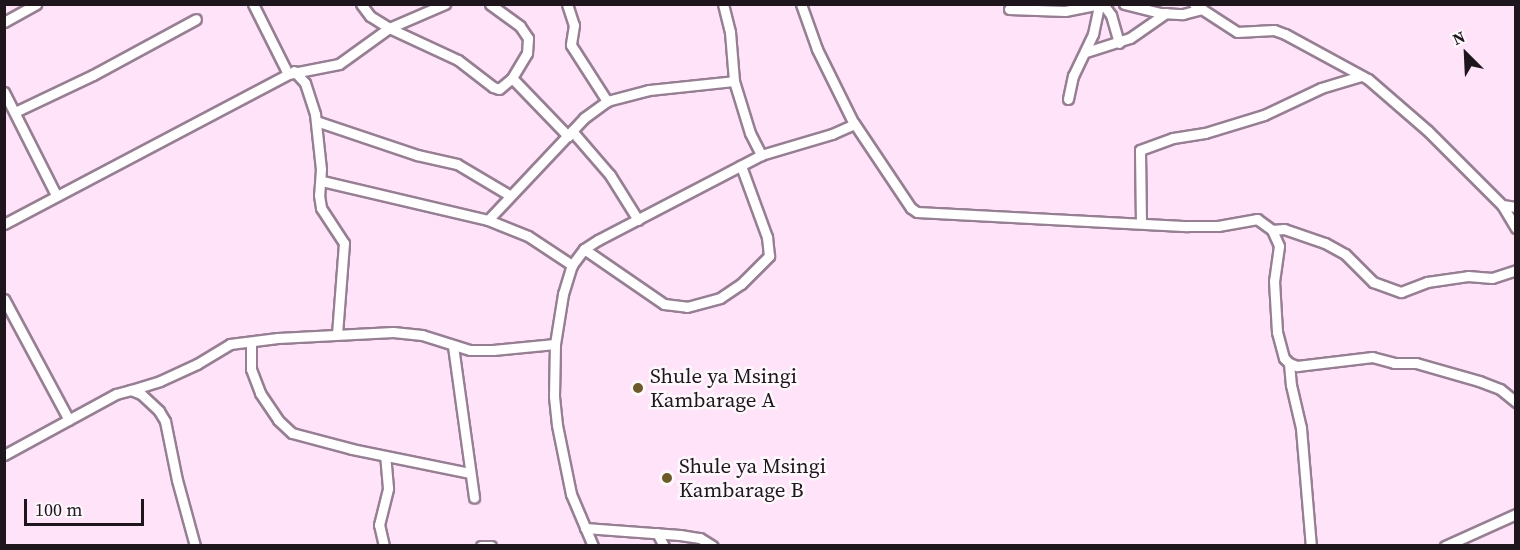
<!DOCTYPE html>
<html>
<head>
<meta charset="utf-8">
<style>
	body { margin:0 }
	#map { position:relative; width:1520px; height:550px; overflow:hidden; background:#ffe3f9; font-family:"Source Serif 4",serif }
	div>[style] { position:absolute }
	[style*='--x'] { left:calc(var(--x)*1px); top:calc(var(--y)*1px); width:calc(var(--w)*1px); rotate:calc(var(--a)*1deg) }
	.roads { filter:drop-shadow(2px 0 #977f93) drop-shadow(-2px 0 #977f93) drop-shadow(0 2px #977f93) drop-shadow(0 -2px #977f93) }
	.minor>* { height:9px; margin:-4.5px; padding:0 4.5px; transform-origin:4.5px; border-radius:4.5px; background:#fff }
	.dots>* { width:16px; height:16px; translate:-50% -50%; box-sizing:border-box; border:3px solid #fef8fd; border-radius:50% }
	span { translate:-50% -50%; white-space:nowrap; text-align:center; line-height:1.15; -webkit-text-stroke:5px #fef8fd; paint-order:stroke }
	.poi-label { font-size:21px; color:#1f151d }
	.left { translate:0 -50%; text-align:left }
	.frame { position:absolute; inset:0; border:6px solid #1f151d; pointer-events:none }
	.north { position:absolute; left:1436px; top:24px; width:60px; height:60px; -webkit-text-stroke:4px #fef8fd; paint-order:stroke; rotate:336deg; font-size:16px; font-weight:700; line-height:24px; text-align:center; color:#1f151d }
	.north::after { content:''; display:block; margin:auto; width:21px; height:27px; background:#1f151d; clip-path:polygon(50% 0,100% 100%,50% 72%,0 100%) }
	.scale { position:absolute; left:24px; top:499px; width:120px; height:27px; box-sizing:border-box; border:3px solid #1f151d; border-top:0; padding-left:8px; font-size:18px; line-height:21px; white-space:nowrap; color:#1f151d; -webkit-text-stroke:4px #fef8fd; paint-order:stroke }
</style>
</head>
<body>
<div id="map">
	<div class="roads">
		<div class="minor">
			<i style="--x:253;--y:4;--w:78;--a:63.4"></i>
			<i style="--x:361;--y:4;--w:15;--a:53"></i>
			<i style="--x:370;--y:16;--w:22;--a:32"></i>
			<i style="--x:389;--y:28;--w:76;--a:24.9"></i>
			<i style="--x:458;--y:60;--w:44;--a:37.6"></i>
			<i style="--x:493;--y:87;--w:6;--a:18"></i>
			<i style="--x:499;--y:89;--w:17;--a:-40"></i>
			<i style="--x:512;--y:78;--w:29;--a:-59"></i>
			<i style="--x:527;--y:53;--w:15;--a:-86"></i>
			<i style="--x:528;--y:38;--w:14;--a:-124"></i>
			<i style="--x:520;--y:26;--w:37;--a:-144"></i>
			<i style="--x:567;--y:4;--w:22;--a:72"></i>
			<i style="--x:574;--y:25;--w:20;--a:99"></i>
			<i style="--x:571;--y:45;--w:67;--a:57.3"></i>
			<i style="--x:723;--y:4;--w:29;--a:76"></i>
			<i style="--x:730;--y:32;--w:49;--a:85.3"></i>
			<i style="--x:734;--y:81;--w:54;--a:72.9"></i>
			<i style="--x:750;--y:133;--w:25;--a:63"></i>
			<i style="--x:1103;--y:4;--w:14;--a:54"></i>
			<i style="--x:1111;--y:15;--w:29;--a:74"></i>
			<i style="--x:1124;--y:4;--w:38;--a:14"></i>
			<i style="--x:1161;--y:13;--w:22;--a:3"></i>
			<i style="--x:1183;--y:14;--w:20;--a:-15"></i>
			<i style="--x:1194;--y:4;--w:51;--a:33.1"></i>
			<i style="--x:1237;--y:32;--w:37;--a:-3"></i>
			<i style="--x:1274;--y:30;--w:12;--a:20"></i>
			<i style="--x:1285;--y:34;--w:94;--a:28.5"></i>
			<i style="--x:1368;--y:79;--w:79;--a:40.9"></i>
			<i style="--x:1428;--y:131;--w:105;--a:45"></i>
			<i style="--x:1502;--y:205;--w:27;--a:59"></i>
			<i style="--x:1009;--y:9;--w:56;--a:2"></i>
			<i style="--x:1065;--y:11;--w:37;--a:-11"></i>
			<i style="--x:4;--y:22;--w:37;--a:-29"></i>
			<i style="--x:1086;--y:52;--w:46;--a:-17.7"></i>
			<i style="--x:1130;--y:38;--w:44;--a:-34.8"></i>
			<i style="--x:294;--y:71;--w:16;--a:47"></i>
			<i style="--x:305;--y:83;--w:33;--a:72"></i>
			<i style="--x:315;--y:114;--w:55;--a:83.8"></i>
			<i style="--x:321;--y:169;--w:26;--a:94"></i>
			<i style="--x:319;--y:195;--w:13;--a:81"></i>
			<i style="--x:321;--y:208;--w:42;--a:56.7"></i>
			<i style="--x:344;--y:243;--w:91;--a:94.4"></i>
			<i style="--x:512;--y:78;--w:81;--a:46"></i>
			<i style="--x:4;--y:92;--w:115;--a:63.2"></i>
			<i style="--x:1068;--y:99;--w:24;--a:-78"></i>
			<i style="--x:1073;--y:76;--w:47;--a:-64.5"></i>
			<i style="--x:1093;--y:34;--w:30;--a:-78"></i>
			<i style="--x:15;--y:112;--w:86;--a:-25.4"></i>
			<i style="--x:93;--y:75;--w:117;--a:-28.5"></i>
			<i style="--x:316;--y:121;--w:107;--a:18.6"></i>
			<i style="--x:417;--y:155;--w:41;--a:12.7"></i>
			<i style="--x:457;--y:164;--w:61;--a:30.8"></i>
			<i style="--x:854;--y:123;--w:102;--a:56.2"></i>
			<i style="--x:911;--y:208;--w:7;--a:34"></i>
			<i style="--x:917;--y:212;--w:271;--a:3"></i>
			<i style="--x:1188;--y:226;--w:30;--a:0"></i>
			<i style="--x:1218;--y:226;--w:40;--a:-10"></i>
			<i style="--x:1257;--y:219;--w:19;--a:36"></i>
			<i style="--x:1272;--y:230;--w:17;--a:66"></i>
			<i style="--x:1279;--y:246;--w:35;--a:98"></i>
			<i style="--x:1274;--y:281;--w:51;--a:86.6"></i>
			<i style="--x:1277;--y:332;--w:27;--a:75"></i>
			<i style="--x:1284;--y:358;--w:7;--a:45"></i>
			<i style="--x:1289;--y:363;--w:9;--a:21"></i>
			<i style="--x:1297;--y:366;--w:76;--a:-6.8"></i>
			<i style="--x:1372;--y:357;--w:23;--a:15"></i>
			<i style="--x:1394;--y:363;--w:22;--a:0"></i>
			<i style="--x:1416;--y:363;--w:66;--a:15.9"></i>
			<i style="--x:1479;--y:381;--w:22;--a:21"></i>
			<i style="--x:1500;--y:389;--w:21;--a:39"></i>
			<i style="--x:572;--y:131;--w:58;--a:49.2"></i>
			<i style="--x:610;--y:175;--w:53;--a:58.1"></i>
			<i style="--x:322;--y:181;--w:171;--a:13.2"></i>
			<i style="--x:488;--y:220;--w:43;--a:21.8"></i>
			<i style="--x:528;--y:236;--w:53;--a:33.4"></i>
			<i style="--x:1502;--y:205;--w:14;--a:8"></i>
			<i style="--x:488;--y:220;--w:140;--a:-46.7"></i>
			<i style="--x:584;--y:118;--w:29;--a:-36"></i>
			<i style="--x:607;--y:101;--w:43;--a:-14.7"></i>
			<i style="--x:649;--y:90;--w:85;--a:-6"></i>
			<i style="--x:1141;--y:223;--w:73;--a:-90.8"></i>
			<i style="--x:1140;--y:150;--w:35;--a:-20"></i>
			<i style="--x:1173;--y:138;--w:32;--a:-9"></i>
			<i style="--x:1205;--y:133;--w:62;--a:-17"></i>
			<i style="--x:1264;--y:115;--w:63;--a:-25.3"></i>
			<i style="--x:1321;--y:88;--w:42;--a:-16.7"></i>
			<i style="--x:4;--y:224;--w:321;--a:-27.8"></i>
			<i style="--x:288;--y:74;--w:52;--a:-11.1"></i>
			<i style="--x:339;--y:64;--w:62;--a:-35.8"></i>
			<i style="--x:389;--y:28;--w:61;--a:-23.2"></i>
			<i style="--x:1272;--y:230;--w:12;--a:-5"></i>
			<i style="--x:1284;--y:229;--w:43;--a:18.9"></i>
			<i style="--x:1325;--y:243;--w:23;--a:29"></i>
			<i style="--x:1345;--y:254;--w:40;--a:45"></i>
			<i style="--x:1373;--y:282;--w:30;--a:20"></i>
			<i style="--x:1401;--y:292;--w:28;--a:-21"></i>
			<i style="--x:1427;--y:282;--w:41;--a:-8.3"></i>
			<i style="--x:1468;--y:276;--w:24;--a:5"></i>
			<i style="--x:1492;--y:278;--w:25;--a:-18"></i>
			<i style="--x:584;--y:249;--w:97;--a:34.5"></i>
			<i style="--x:664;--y:304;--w:23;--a:7"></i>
			<i style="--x:687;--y:307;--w:34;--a:-15"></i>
			<i style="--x:720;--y:298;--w:25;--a:-34"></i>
			<i style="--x:741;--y:284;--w:40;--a:-45"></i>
			<i style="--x:769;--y:256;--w:19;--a:-96"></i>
			<i style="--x:767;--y:237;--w:76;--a:-110.1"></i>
			<i style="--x:4;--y:299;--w:137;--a:61.8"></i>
			<i style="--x:251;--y:342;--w:27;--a:90"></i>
			<i style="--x:251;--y:369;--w:26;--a:69"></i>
			<i style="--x:260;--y:393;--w:32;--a:56"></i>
			<i style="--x:278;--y:420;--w:19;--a:43"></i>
			<i style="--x:292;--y:433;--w:62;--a:14.9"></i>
			<i style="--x:352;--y:449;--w:120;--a:11.5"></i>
			<i style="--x:453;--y:346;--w:153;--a:82.1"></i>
			<i style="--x:1289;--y:363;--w:22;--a:85"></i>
			<i style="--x:1291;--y:385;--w:44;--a:76.9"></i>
			<i style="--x:1301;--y:428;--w:118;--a:85.2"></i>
			<i style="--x:131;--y:390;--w:30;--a:-17"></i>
			<i style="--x:160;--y:381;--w:41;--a:-24.7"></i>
			<i style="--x:197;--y:364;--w:39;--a:-31"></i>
			<i style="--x:230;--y:344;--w:48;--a:-7.1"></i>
			<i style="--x:278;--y:338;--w:115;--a:-3"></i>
			<i style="--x:393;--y:332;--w:29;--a:6"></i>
			<i style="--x:422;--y:335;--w:50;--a:17.4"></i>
			<i style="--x:470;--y:350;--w:23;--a:0"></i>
			<i style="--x:493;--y:350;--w:62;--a:-5.5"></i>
			<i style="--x:4;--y:455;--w:128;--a:-28.6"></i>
			<i style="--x:116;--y:394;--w:16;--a:-15"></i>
			<i style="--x:131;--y:390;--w:11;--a:22"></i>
			<i style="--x:141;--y:394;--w:25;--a:43"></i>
			<i style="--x:159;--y:411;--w:12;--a:59"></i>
			<i style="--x:165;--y:421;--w:60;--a:78.5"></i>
			<i style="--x:177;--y:480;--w:68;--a:74.7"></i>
			<i style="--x:585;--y:528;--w:95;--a:4.2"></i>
			<i style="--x:680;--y:535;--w:20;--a:9"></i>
			<i style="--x:700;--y:538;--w:15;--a:32"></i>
			<i style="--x:657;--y:533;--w:15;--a:62"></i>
			<i style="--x:384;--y:546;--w:22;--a:-103"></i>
			<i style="--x:379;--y:525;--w:38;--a:-76"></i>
			<i style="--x:388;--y:488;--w:32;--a:-95"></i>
			<i style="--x:481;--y:546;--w:10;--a:0"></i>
			<i style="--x:593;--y:546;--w:56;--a:-112.9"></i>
			<i style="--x:571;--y:494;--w:70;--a:-101.5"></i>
			<i style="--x:557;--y:425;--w:29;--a:-96"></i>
			<i style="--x:554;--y:396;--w:52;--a:-88.9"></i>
			<i style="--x:555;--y:344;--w:51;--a:-80.9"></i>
			<i style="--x:563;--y:294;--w:30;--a:-73"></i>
			<i style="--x:572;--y:265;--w:20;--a:-53"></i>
			<i style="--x:584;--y:249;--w:17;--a:-33"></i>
			<i style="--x:598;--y:240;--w:184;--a:-27.5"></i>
			<i style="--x:761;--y:155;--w:74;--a:-16.5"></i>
			<i style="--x:832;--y:134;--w:24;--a:-24"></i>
			<i style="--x:854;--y:124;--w:84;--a:-116.3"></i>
			<i style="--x:817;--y:49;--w:48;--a:-109.6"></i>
			<i style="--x:1445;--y:546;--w:78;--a:-24.3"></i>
		</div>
	</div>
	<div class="dots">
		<i style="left:638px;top:388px;background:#6d5b29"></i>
		<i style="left:667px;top:478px;background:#6d5b29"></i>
	</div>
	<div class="poi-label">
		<span class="left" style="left:650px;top:388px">Shule ya Msingi<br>Kambarage A</span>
		<span class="left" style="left:679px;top:478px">Shule ya Msingi<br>Kambarage B</span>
	</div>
	<div class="frame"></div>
	<div class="north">N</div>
	<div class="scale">100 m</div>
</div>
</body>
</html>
